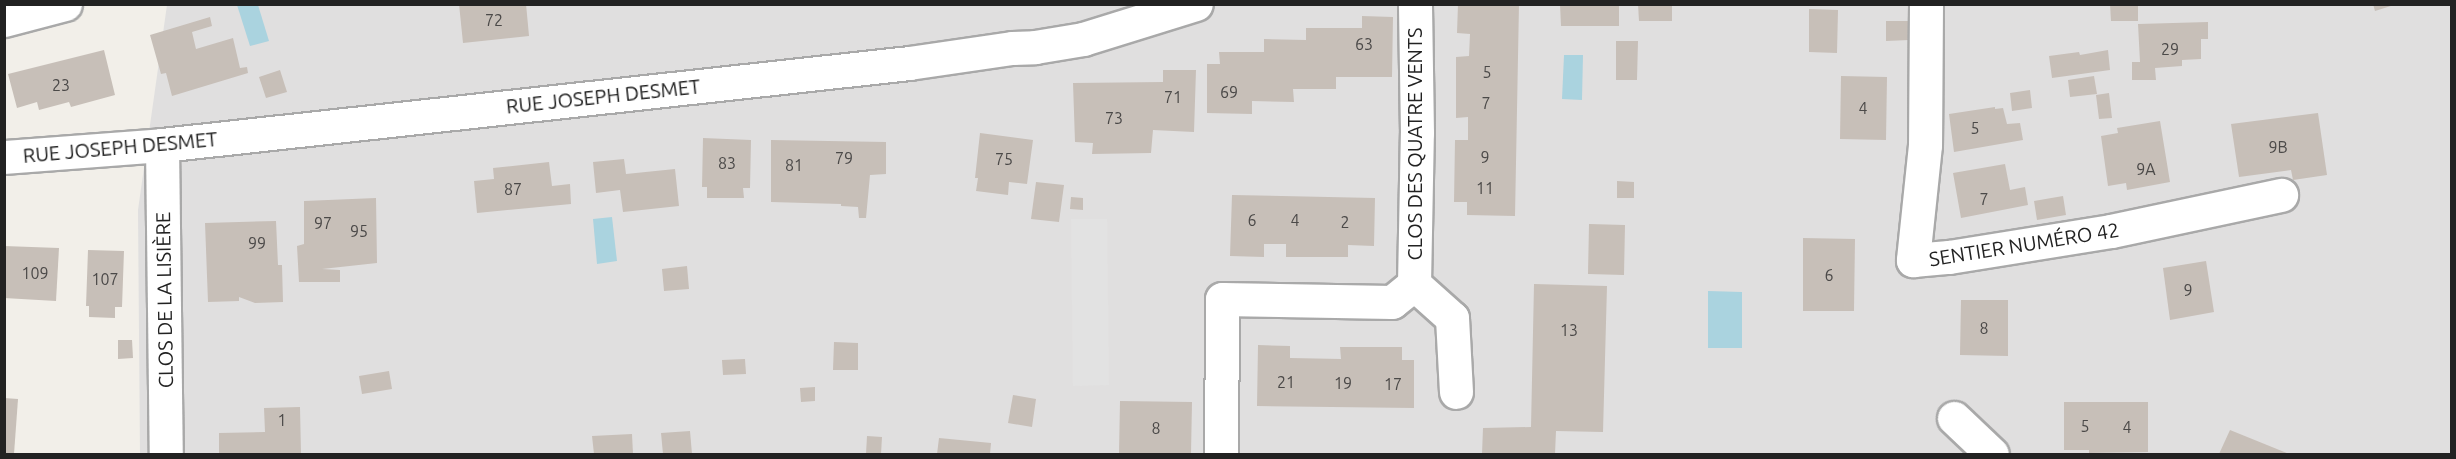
<!DOCTYPE html>
<html>
<head>
<meta charset="utf-8">
<style>
	body { margin:0 }
	#map { position:relative; width:2456px; height:459px; overflow:hidden; background:#f2efe9; font-family:Ubuntu,sans-serif }
	div>[style] { position:absolute }
	[style*='--x'] { left:calc(var(--x)*1px); top:calc(var(--y)*1px); width:calc(var(--w)*1px); rotate:calc(var(--a)*1deg) }
	.residential>* { inset:0; background:#e0dfdf }
	.parking>* { inset:0; background:#e2e2e2 }
	.water>* { inset:0; background:#aad3df }
	.building>* { inset:0; background:#c7bfb8 }
	.roads { filter:drop-shadow(2px 0 #a9a9a9) drop-shadow(-2px 0 #a9a9a9) drop-shadow(0 2px #a9a9a9) drop-shadow(0 -2px #a9a9a9) }
	.minor>* { height:33px; margin:-16.5px; padding:0 16.5px; transform-origin:16.5px; border-radius:16.5px; background:#fff }
	span { translate:-50% -50%; white-space:nowrap; text-align:center; line-height:1.15; -webkit-text-stroke:5px #fff; paint-order:stroke }
	.number-label { font-size:16px; color:#4b4948 }
	.number-label span { -webkit-text-stroke-width:0 }
	.street-label { font-size:20px; color:#222 }
	.frame { position:absolute; inset:0; border:6px solid #222; pointer-events:none }
</style>
</head>
<body>
<div id="map">
	<div class="residential">
		<i style="clip-path:polygon(167px 5px,2451px 5px,2451px 454px,140px 454px,138px 210px)"></i>
	</div>
	<div class="parking">
		<i style="clip-path:polygon(1071px 219px,1107px 219px,1109px 385px,1073px 386px)"></i>
	</div>
	<div class="water">
		<i style="clip-path:polygon(237px 5px,258px 5px,269px 41px,250px 46px)"></i>
		<i style="clip-path:polygon(1564px 55px,1583px 55px,1582px 100px,1562px 99px)"></i>
		<i style="clip-path:polygon(612px 217px,617px 261px,597px 264px,593px 219px)"></i>
		<i style="clip-path:polygon(1708px 291px,1742px 292px,1742px 348px,1708px 348px)"></i>
	</div>
	<div class="building">
		<i style="clip-path:polygon(459px 4px,526px 4px,529px 36px,463px 43px)"></i>
		<i style="clip-path:polygon(1458px 4px,1519px 4px,1515px 216px,1467px 215px,1467px 202px,1454px 202px,1455px 140px,1468px 140px,1468px 117px,1456px 118px,1456px 57px,1469px 56px,1470px 34px,1457px 33px)"></i>
		<i style="clip-path:polygon(1560px 4px,1619px 4px,1619px 26px,1561px 26px)"></i>
		<i style="clip-path:polygon(1638px 4px,1672px 4px,1672px 21px,1639px 21px)"></i>
		<i style="clip-path:polygon(2110px 4px,2138px 4px,2138px 21px,2111px 21px)"></i>
		<i style="clip-path:polygon(2373px 4px,2394px 4px,2394px 5px,2375px 11px)"></i>
		<i style="clip-path:polygon(1809px 9px,1838px 10px,1837px 53px,1809px 52px)"></i>
		<i style="clip-path:polygon(1362px 16px,1393px 17px,1392px 77px,1336px 77px,1336px 89px,1293px 89px,1294px 102px,1252px 101px,1252px 114px,1207px 113px,1207px 64px,1220px 64px,1219px 52px,1264px 52px,1264px 39px,1306px 40px,1306px 28px,1362px 28px)"></i>
		<i style="clip-path:polygon(210px 17px,212px 26px,192px 32px,196px 49px,233px 38px,240px 68px,247px 67px,248px 73px,172px 96px,166px 73px,161px 74px,150px 35px)"></i>
		<i style="clip-path:polygon(1886px 21px,1908px 21px,1909px 40px,1886px 41px)"></i>
		<i style="clip-path:polygon(2208px 22px,2208px 39px,2201px 39px,2201px 59px,2182px 60px,2182px 66px,2155px 68px,2156px 80px,2132px 80px,2132px 62px,2140px 62px,2138px 24px)"></i>
		<i style="clip-path:polygon(1616px 41px,1638px 41px,1637px 80px,1616px 80px)"></i>
		<i style="clip-path:polygon(104px 50px,115px 95px,71px 107px,69px 102px,39px 110px,37px 102px,17px 108px,8px 74px)"></i>
		<i style="clip-path:polygon(2108px 50px,2110px 70px,2052px 78px,2049px 56px,2079px 52px,2080px 55px)"></i>
		<i style="clip-path:polygon(280px 70px,287px 92px,266px 98px,259px 77px)"></i>
		<i style="clip-path:polygon(1163px 70px,1196px 70px,1194px 132px,1153px 130px,1151px 153px,1092px 154px,1093px 143px,1075px 142px,1073px 83px,1163px 82px)"></i>
		<i style="clip-path:polygon(1841px 76px,1887px 77px,1886px 140px,1840px 139px)"></i>
		<i style="clip-path:polygon(2094px 76px,2097px 94px,2070px 97px,2068px 80px)"></i>
		<i style="clip-path:polygon(2030px 90px,2032px 108px,2012px 111px,2010px 93px)"></i>
		<i style="clip-path:polygon(2109px 93px,2112px 118px,2099px 119px,2096px 95px)"></i>
		<i style="clip-path:polygon(1995px 107px,1995px 109px,2003px 108px,2007px 124px,2020px 123px,2023px 140px,1954px 152px,1949px 114px)"></i>
		<i style="clip-path:polygon(2318px 113px,2327px 175px,2293px 180px,2291px 170px,2239px 177px,2231px 124px)"></i>
		<i style="clip-path:polygon(2160px 121px,2170px 182px,2127px 190px,2126px 183px,2108px 186px,2101px 136px,2118px 133px,2117px 128px)"></i>
		<i style="clip-path:polygon(980px 133px,1033px 140px,1027px 184px,1009px 182px,1008px 195px,976px 191px,978px 178px,975px 178px)"></i>
		<i style="clip-path:polygon(703px 138px,751px 140px,750px 188px,743px 188px,744px 198px,707px 198px,707px 187px,702px 187px)"></i>
		<i style="clip-path:polygon(771px 140px,886px 142px,886px 174px,870px 175px,866px 218px,859px 218px,858px 207px,841px 206px,841px 204px,771px 202px)"></i>
		<i style="clip-path:polygon(624px 159px,626px 174px,675px 169px,679px 206px,623px 212px,620px 190px,596px 193px,593px 162px)"></i>
		<i style="clip-path:polygon(549px 162px,552px 186px,570px 184px,571px 204px,477px 213px,474px 181px,494px 179px,493px 168px)"></i>
		<i style="clip-path:polygon(2005px 164px,2010px 190px,2025px 187px,2028px 205px,1961px 218px,1953px 173px)"></i>
		<i style="clip-path:polygon(1617px 181px,1634px 182px,1634px 198px,1617px 198px)"></i>
		<i style="clip-path:polygon(1036px 182px,1064px 185px,1059px 222px,1031px 219px)"></i>
		<i style="clip-path:polygon(1232px 195px,1375px 198px,1374px 246px,1348px 245px,1348px 257px,1286px 257px,1286px 244px,1264px 244px,1264px 257px,1230px 256px)"></i>
		<i style="clip-path:polygon(2063px 196px,2066px 215px,2037px 220px,2034px 201px)"></i>
		<i style="clip-path:polygon(1071px 197px,1083px 198px,1083px 210px,1070px 209px)"></i>
		<i style="clip-path:polygon(376px 198px,377px 263px,322px 269px,340px 270px,340px 282px,299px 282px,297px 246px,304px 244px,304px 201px)"></i>
		<i style="clip-path:polygon(276px 221px,278px 265px,282px 265px,283px 302px,255px 303px,239px 297px,239px 301px,208px 302px,205px 223px)"></i>
		<i style="clip-path:polygon(1589px 224px,1625px 225px,1624px 275px,1588px 274px)"></i>
		<i style="clip-path:polygon(1803px 238px,1855px 239px,1854px 311px,1803px 311px)"></i>
		<i style="clip-path:polygon(4px 246px,59px 248px,56px 301px,4px 298px)"></i>
		<i style="clip-path:polygon(88px 250px,124px 251px,122px 307px,115px 307px,115px 318px,89px 317px,89px 306px,86px 306px)"></i>
		<i style="clip-path:polygon(2206px 261px,2214px 312px,2170px 320px,2163px 268px)"></i>
		<i style="clip-path:polygon(687px 266px,689px 289px,664px 291px,662px 269px)"></i>
		<i style="clip-path:polygon(1534px 284px,1607px 286px,1603px 432px,1556px 431px,1555px 454px,1482px 454px,1483px 428px,1531px 427px)"></i>
		<i style="clip-path:polygon(1961px 300px,2008px 300px,2008px 356px,1960px 355px)"></i>
		<i style="clip-path:polygon(118px 340px,132px 340px,133px 358px,118px 359px)"></i>
		<i style="clip-path:polygon(834px 342px,858px 343px,858px 370px,833px 370px)"></i>
		<i style="clip-path:polygon(1258px 345px,1290px 346px,1290px 358px,1341px 359px,1340px 347px,1402px 347px,1402px 360px,1414px 360px,1414px 408px,1257px 406px)"></i>
		<i style="clip-path:polygon(745px 359px,746px 374px,723px 375px,722px 360px)"></i>
		<i style="clip-path:polygon(389px 371px,392px 389px,362px 394px,359px 376px)"></i>
		<i style="clip-path:polygon(815px 387px,815px 401px,801px 402px,800px 388px)"></i>
		<i style="clip-path:polygon(1013px 395px,1036px 399px,1032px 427px,1008px 423px)"></i>
		<i style="clip-path:polygon(4px 398px,18px 399px,14px 454px,4px 454px)"></i>
		<i style="clip-path:polygon(1120px 401px,1192px 402px,1191px 454px,1119px 454px)"></i>
		<i style="clip-path:polygon(2064px 402px,2148px 402px,2148px 452px,2089px 453px,2089px 450px,2064px 450px)"></i>
		<i style="clip-path:polygon(300px 407px,301px 454px,219px 454px,219px 433px,265px 432px,264px 408px)"></i>
		<i style="clip-path:polygon(2230px 430px,2289px 454px,2219px 454px)"></i>
		<i style="clip-path:polygon(690px 431px,692px 454px,663px 454px,661px 433px)"></i>
		<i style="clip-path:polygon(632px 434px,633px 454px,594px 454px,592px 436px)"></i>
		<i style="clip-path:polygon(867px 436px,882px 437px,881px 454px,866px 454px)"></i>
		<i style="clip-path:polygon(939px 438px,991px 443px,990px 454px,937px 454px)"></i>
	</div>
	<div class="roads">
		<div class="minor">
			<i style="--x:1926;--y:4;--w:141;--a:90.4"></i>
			<i style="--x:1925;--y:145;--w:116;--a:96"></i>
			<i style="--x:1913;--y:260;--w:36;--a:-5"></i>
			<i style="--x:1949;--y:257;--w:164;--a:-9.1"></i>
			<i style="--x:2111;--y:231;--w:174;--a:-12"></i>
			<i style="--x:4;--y:20;--w:63;--a:-14.7"></i>
			<i style="--x:162;--y:145;--w:309;--a:89.3"></i>
			<i style="--x:4;--y:157;--w:158;--a:-4.3"></i>
			<i style="--x:162;--y:145;--w:751;--a:-6.26"></i>
			<i style="--x:909;--y:63;--w:104;--a:-8.3"></i>
			<i style="--x:1012;--y:48;--w:23;--a:-2"></i>
			<i style="--x:1035;--y:47;--w:49;--a:-9.5"></i>
			<i style="--x:1083;--y:39;--w:118;--a:-17.2"></i>
			<i style="--x:1414;--y:284;--w:51;--a:41.8"></i>
			<i style="--x:1452;--y:318;--w:74;--a:86.9"></i>
			<i style="--x:1954;--y:418;--w:52;--a:43.5"></i>
			<i style="--x:1221;--y:454;--w:155;--a:-89.6"></i>
			<i style="--x:1222;--y:299;--w:170;--a:1"></i>
			<i style="--x:1392;--y:302;--w:28;--a:-39"></i>
			<i style="--x:1414;--y:284;--w:151;--a:-88.9"></i>
			<i style="--x:1417;--y:133;--w:129;--a:-90.9"></i>
		</div>
	</div>
	<div class="number-label">
		<span style="left:494px;top:20px">72</span>
		<span style="left:1364px;top:44px">63</span>
		<span style="left:2170px;top:49px">29</span>
		<span style="left:1487px;top:72px">5</span>
		<span style="left:61px;top:85px">23</span>
		<span style="left:1229px;top:92px">69</span>
		<span style="left:1173px;top:97px">71</span>
		<span style="left:1486px;top:103px">7</span>
		<span style="left:1863px;top:108px">4</span>
		<span style="left:1114px;top:118px">73</span>
		<span style="left:1975px;top:128px">5</span>
		<span style="left:2278px;top:147px">9B</span>
		<span style="left:1485px;top:157px">9</span>
		<span style="left:844px;top:158px">79</span>
		<span style="left:1004px;top:159px">75</span>
		<span style="left:727px;top:163px">83</span>
		<span style="left:794px;top:165px">81</span>
		<span style="left:2146px;top:169px">9A</span>
		<span style="left:1485px;top:188px">11</span>
		<span style="left:513px;top:189px">87</span>
		<span style="left:1984px;top:199px">7</span>
		<span style="left:1252px;top:220px">6</span>
		<span style="left:1295px;top:220px">4</span>
		<span style="left:1345px;top:222px">2</span>
		<span style="left:323px;top:223px">97</span>
		<span style="left:359px;top:231px">95</span>
		<span style="left:257px;top:243px">99</span>
		<span style="left:35px;top:273px">109</span>
		<span style="left:1829px;top:275px">6</span>
		<span style="left:105px;top:279px">107</span>
		<span style="left:2188px;top:290px">9</span>
		<span style="left:1984px;top:328px">8</span>
		<span style="left:1569px;top:330px">13</span>
		<span style="left:1286px;top:382px">21</span>
		<span style="left:1343px;top:383px">19</span>
		<span style="left:1393px;top:384px">17</span>
		<span style="left:282px;top:420px">1</span>
		<span style="left:2085px;top:426px">5</span>
		<span style="left:2127px;top:427px">4</span>
		<span style="left:1156px;top:428px">8</span>
	</div>
	<div class="street-label">
		<span style="left:603px;top:96px;rotate:-6deg">RUE JOSEPH DESMET</span>
		<span style="left:1414px;top:144px;rotate:-90deg">CLOS DES QUATRE VENTS</span>
		<span style="left:120px;top:147px;rotate:-5deg">RUE JOSEPH DESMET</span>
		<span style="left:2024px;top:244px;rotate:-9deg">SENTIER NUMÉRO 42</span>
		<span style="left:164px;top:300px;rotate:-91deg">CLOS DE LA LISIÈRE</span>
	</div>
	<div class="frame"></div>
</div>
</body>
</html>
